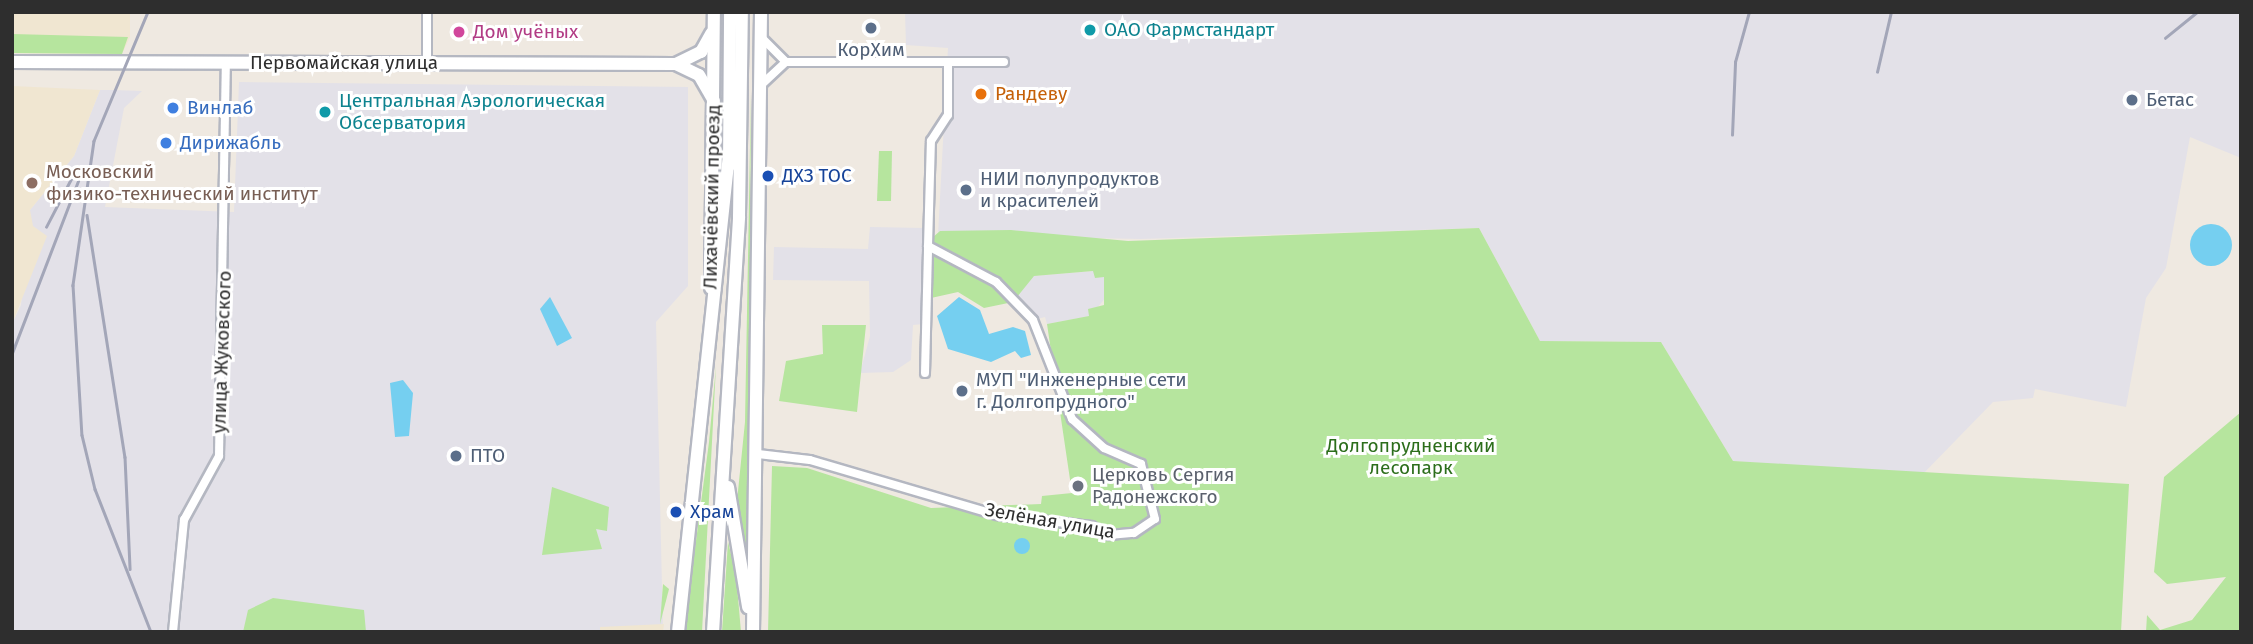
<!DOCTYPE html>
<html>
<head>
<meta charset="utf-8">
<style>
	body { margin:0 }
	#map { position:relative; width:2253px; height:644px; overflow:hidden; background:#efe9e1; font-family:"Fira Sans",sans-serif }
	div>[style] { position:absolute }
	[style*='--x'] { left:calc(var(--x)*1px); top:calc(var(--y)*1px); width:calc(var(--w)*1px); rotate:calc(var(--a)*1deg) }
	.industrial>* { inset:0; background:#e3e1e8 }
	.education>* { inset:0; background:#f0e6d1 }
	.green>* { inset:0; background:#b6e59e }
	.water>* { inset:0; background:#75cff0 }
	.round { border-radius:50% }
	.roads { filter:drop-shadow(2px 0 #b4b7c1) drop-shadow(-2px 0 #b4b7c1) drop-shadow(0 2px #b4b7c1) drop-shadow(0 -2px #b4b7c1) }
	.street>* { height:8px; margin:-4px; padding:0 4px; transform-origin:4px; border-radius:4px; background:#fff }
	.secondary>* { height:12px; margin:-6px; padding:0 6px; transform-origin:6px; border-radius:6px; background:#fff }
	.rail>* { height:2.5px; margin:-1.25px; padding:0 1.25px; transform-origin:1.25px; border-radius:1.25px; background:#a3a6b8 }
	.dots>* { width:19px; height:19px; translate:-50% -50%; box-sizing:border-box; border:4px solid #fff; border-radius:50% }
	span { translate:-50% -50%; white-space:nowrap; text-align:center; line-height:1.15; -webkit-text-stroke:6px #fff; paint-order:stroke }
	.culture-label { font-size:19px; color:#0d838f }
	.left { translate:0 -50%; text-align:left }
	.hotel-label { font-size:19px; color:#b23c85 }
	.service-label { font-size:19px; color:#4e5e75 }
	.street-label { font-size:19px; color:#2e2e2e }
	.food-label { font-size:19px; color:#c56008 }
	.shop-label { font-size:19px; color:#366cbe }
	.education-label { font-size:19px; color:#785e54 }
	.transit-label { font-size:19px; color:#164399 }
	.park-label { font-size:19px; color:#2c6e1b }
	.worship-label { font-size:19px; color:#5b616d }
	.frame { position:absolute; inset:0; border:14px solid #2e2e2e; pointer-events:none }
</style>
</head>
<body>
<div id="map">
	<div class="industrial">
		<i style="clip-path:polygon(905px 12px,2241px 12px,2241px 158px,2190px 137px,2166px 268px,2146px 298px,2126px 407px,2035px 389px,2033px 398px,1993px 402px,1921px 476px,1733px 461px,1661px 342px,1540px 341px,1479px 228px,1141px 239px,938px 235px,948px 48px,906px 45px)"></i>
		<i style="clip-path:polygon(239px 82px,688px 87px,688px 286px,656px 322px,663px 632px,12px 632px,12px 324px,21px 305px,30px 210px,74px 156px,100px 90px,113px 90px,142px 91px,124px 108px,105px 207px,234px 212px)"></i>
		<i style="clip-path:polygon(870px 227px,924px 228px,923px 324px,913px 325px,911px 360px,893px 372px,860px 373px,870px 336px,869px 281px,773px 280px,774px 247px,868px 249px)"></i>
		<i style="clip-path:polygon(1094px 271px,1104px 277px,1108px 295px,1090px 316px,1047px 324px,1045px 317px,1033px 320px,1015px 298px,1033px 276px)"></i>
	</div>
	<div class="education">
		<i style="clip-path:polygon(12px 12px,130px 12px,130px 37px,122px 54px,12px 53px)"></i>
		<i style="clip-path:polygon(12px 86px,100px 90px,74px 156px,30px 210px,33px 226px,47px 236px,12px 324px)"></i>
		<i style="clip-path:polygon(664px 624px,663px 632px,600px 632px,600px 627px)"></i>
	</div>
	<div class="green">
		<i style="clip-path:polygon(12px 34px,128px 37px,122px 54px,12px 53px)"></i>
		<i style="clip-path:polygon(751px 92px,748px 581px,736px 511px,745px 422px)"></i>
		<i style="clip-path:polygon(879px 151px,892px 151px,891px 201px,877px 201px)"></i>
		<i style="clip-path:polygon(1479px 228px,1540px 341px,1661px 342px,1733px 461px,2129px 484px,2121px 632px,768px 632px,772px 466px,807px 468px,931px 508px,1041px 504px,1042px 496px,1072px 493px,1047px 324px,1089px 316px,1088px 309px,1104px 305px,1104px 277px,1095px 278px,1093px 271px,1034px 276px,1013px 302px,984px 308px,958px 292px,931px 298px,932px 238px,940px 231px,1011px 230px,1128px 241px)"></i>
		<i style="clip-path:polygon(822px 325px,866px 325px,857px 412px,779px 401px,786px 361px,823px 354px)"></i>
		<i style="clip-path:polygon(716px 366px,702px 632px,684px 632px,709px 442px)"></i>
		<i style="clip-path:polygon(2241px 412px,2241px 632px,2146px 632px,2147px 615px,2160px 630px,2192px 620px,2226px 577px,2167px 584px,2154px 572px,2164px 477px)"></i>
		<i style="clip-path:polygon(552px 487px,609px 507px,607px 531px,596px 529px,602px 549px,542px 555px)"></i>
		<i style="clip-path:polygon(728px 542px,736px 575px,741px 632px,722px 632px)"></i>
		<i style="clip-path:polygon(663px 584px,669px 589px,660px 624px)"></i>
		<i style="clip-path:polygon(273px 598px,364px 610px,366px 632px,243px 632px,248px 610px)"></i>
	</div>
	<div class="water">
		<i class="round" style="left:2190px;top:224px;width:42px;height:42px"></i>
		<i style="clip-path:polygon(550px 297px,572px 338px,557px 346px,540px 309px)"></i>
		<i style="clip-path:polygon(959px 297px,980px 310px,989px 334px,1013px 327px,1025px 331px,1031px 355px,1021px 358px,1015px 351px,991px 362px,948px 349px,937px 316px)"></i>
		<i style="clip-path:polygon(403px 380px,413px 393px,409px 436px,395px 437px,390px 383px)"></i>
		<i class="round" style="left:1014px;top:538px;width:16px;height:16px"></i>
	</div>
	<div class="roads">
		<div class="street">
			<i style="--x:427;--y:12;--w:50;--a:90"></i>
			<i style="--x:761;--y:37;--w:35;--a:45"></i>
			<i style="--x:761;--y:85;--w:34;--a:-43"></i>
			<i style="--x:786;--y:62;--w:218;--a:0"></i>
			<i style="--x:925;--y:373;--w:127;--a:-88.6"></i>
			<i style="--x:758;--y:454;--w:52;--a:6.6"></i>
			<i style="--x:810;--y:460;--w:195;--a:16.4"></i>
			<i style="--x:997;--y:515;--w:95;--a:6.7"></i>
			<i style="--x:1091;--y:526;--w:20;--a:27"></i>
			<i style="--x:1109;--y:535;--w:25;--a:-5"></i>
			<i style="--x:1134;--y:533;--w:25;--a:-34"></i>
			<i style="--x:1155;--y:519;--w:57;--a:-104.3"></i>
			<i style="--x:1141;--y:464;--w:40;--a:-156.6"></i>
			<i style="--x:1104;--y:448;--w:43;--a:-137.8"></i>
			<i style="--x:1072;--y:419;--w:106;--a:-111.5"></i>
			<i style="--x:1033;--y:320;--w:53;--a:-134.2"></i>
			<i style="--x:996;--y:282;--w:77;--a:-152.1"></i>
			<i style="--x:928;--y:246;--w:105;--a:-88.4"></i>
			<i style="--x:931;--y:141;--w:31;--a:-57"></i>
			<i style="--x:948;--y:115;--w:53;--a:-90"></i>
			<i style="--x:173;--y:632;--w:113;--a:-84.4"></i>
			<i style="--x:184;--y:520;--w:73;--a:-61.3"></i>
			<i style="--x:219;--y:456;--w:392;--a:-89"></i>
		</div>
		<div class="secondary">
			<i style="--x:12;--y:62;--w:664;--a:0.17"></i>
			<i style="--x:676;--y:64;--w:25;--a:26"></i>
			<i style="--x:699;--y:75;--w:30;--a:60"></i>
			<i style="--x:676;--y:64;--w:28;--a:-26"></i>
			<i style="--x:701;--y:52;--w:21;--a:-61"></i>
			<i style="--x:729;--y:166;--w:154;--a:-89.6"></i>
			<i style="--x:711;--y:288;--w:276;--a:-89.4"></i>
			<i style="--x:728;--y:487;--w:122;--a:80.5"></i>
			<i style="--x:678;--y:632;--w:477;--a:-83.9"></i>
			<i style="--x:713;--y:632;--w:416;--a:-86.4"></i>
			<i style="--x:739;--y:217;--w:205;--a:-89.2"></i>
			<i style="--x:753;--y:632;--w:620;--a:-89.26"></i>
		</div>
	</div>
	<div class="rail">
		<i style="--x:148;--y:12;--w:140;--a:112.7"></i>
		<i style="--x:94;--y:141;--w:146;--a:98.3"></i>
		<i style="--x:73;--y:285;--w:150;--a:86.6"></i>
		<i style="--x:82;--y:435;--w:56;--a:76.5"></i>
		<i style="--x:95;--y:489;--w:154;--a:68.6"></i>
		<i style="--x:2165;--y:38;--w:41;--a:-39.1"></i>
		<i style="--x:1877;--y:72;--w:62;--a:-76.9"></i>
		<i style="--x:1732;--y:135;--w:73;--a:-87.6"></i>
		<i style="--x:1735;--y:62;--w:52;--a:-74.4"></i>
		<i style="--x:87;--y:215;--w:245;--a:81.1"></i>
		<i style="--x:125;--y:457;--w:112;--a:87.4"></i>
		<i style="--x:46;--y:227;--w:54;--a:-62.5"></i>
		<i style="--x:12;--y:353;--w:190;--a:-69"></i>
	</div>
	<div class="dots">
		<i style="left:871px;top:28px;background:#5c6f8a"></i>
		<i style="left:1090px;top:30px;background:#0f9aa8"></i>
		<i style="left:459px;top:32px;background:#d1479c"></i>
		<i style="left:981px;top:94px;background:#e8710a"></i>
		<i style="left:2132px;top:100px;background:#5c6f8a"></i>
		<i style="left:173px;top:108px;background:#3f7fe0"></i>
		<i style="left:325px;top:112px;background:#0f9aa8"></i>
		<i style="left:166px;top:143px;background:#3f7fe0"></i>
		<i style="left:768px;top:176px;background:#1a4fb4"></i>
		<i style="left:32px;top:183px;background:#8d6e63"></i>
		<i style="left:966px;top:190px;background:#5c6f8a"></i>
		<i style="left:962px;top:391px;background:#5c6f8a"></i>
		<i style="left:456px;top:456px;background:#5c6f8a"></i>
		<i style="left:1078px;top:486px;background:#6b7280"></i>
		<i style="left:676px;top:512px;background:#1a4fb4"></i>
	</div>
	<div class="culture-label">
		<span class="left" style="left:1104px;top:30px">ОАО Фармстандарт</span>
		<span class="left" style="left:339px;top:112px">Центральная Аэрологическая<br>Обсерватория</span>
	</div>
	<div class="hotel-label">
		<span class="left" style="left:473px;top:32px">Дом учёных</span>
	</div>
	<div class="service-label">
		<span style="left:871px;top:50px">КорХим</span>
		<span class="left" style="left:2146px;top:100px">Бетас</span>
		<span class="left" style="left:980px;top:190px">НИИ полупродуктов<br>и красителей</span>
		<span class="left" style="left:976px;top:391px">МУП "Инженерные сети<br>г. Долгопрудного"</span>
		<span class="left" style="left:470px;top:456px">ПТО</span>
	</div>
	<div class="street-label">
		<span style="left:344px;top:63px">Первомайская улица</span>
		<span style="left:712px;top:197px;rotate:-89deg">Лихачёвский проезд</span>
		<span style="left:222px;top:352px;rotate:-88deg">улица Жуковского</span>
		<span style="left:1050px;top:521px;rotate:10deg">Зелёная улица</span>
	</div>
	<div class="food-label">
		<span class="left" style="left:995px;top:94px">Рандеву</span>
	</div>
	<div class="shop-label">
		<span class="left" style="left:187px;top:108px">Винлаб</span>
		<span class="left" style="left:180px;top:143px">Дирижабль</span>
	</div>
	<div class="education-label">
		<span class="left" style="left:46px;top:183px">Московский<br>физико-технический институт</span>
	</div>
	<div class="transit-label">
		<span class="left" style="left:782px;top:176px">ДХЗ ТОС</span>
		<span class="left" style="left:690px;top:512px">Храм</span>
	</div>
	<div class="park-label">
		<span style="left:1411px;top:457px">Долгопрудненский<br>лесопарк</span>
	</div>
	<div class="worship-label">
		<span class="left" style="left:1092px;top:486px">Церковь Сергия<br>Радонежского</span>
	</div>
	<div class="frame"></div>
</div>
</body>
</html>
